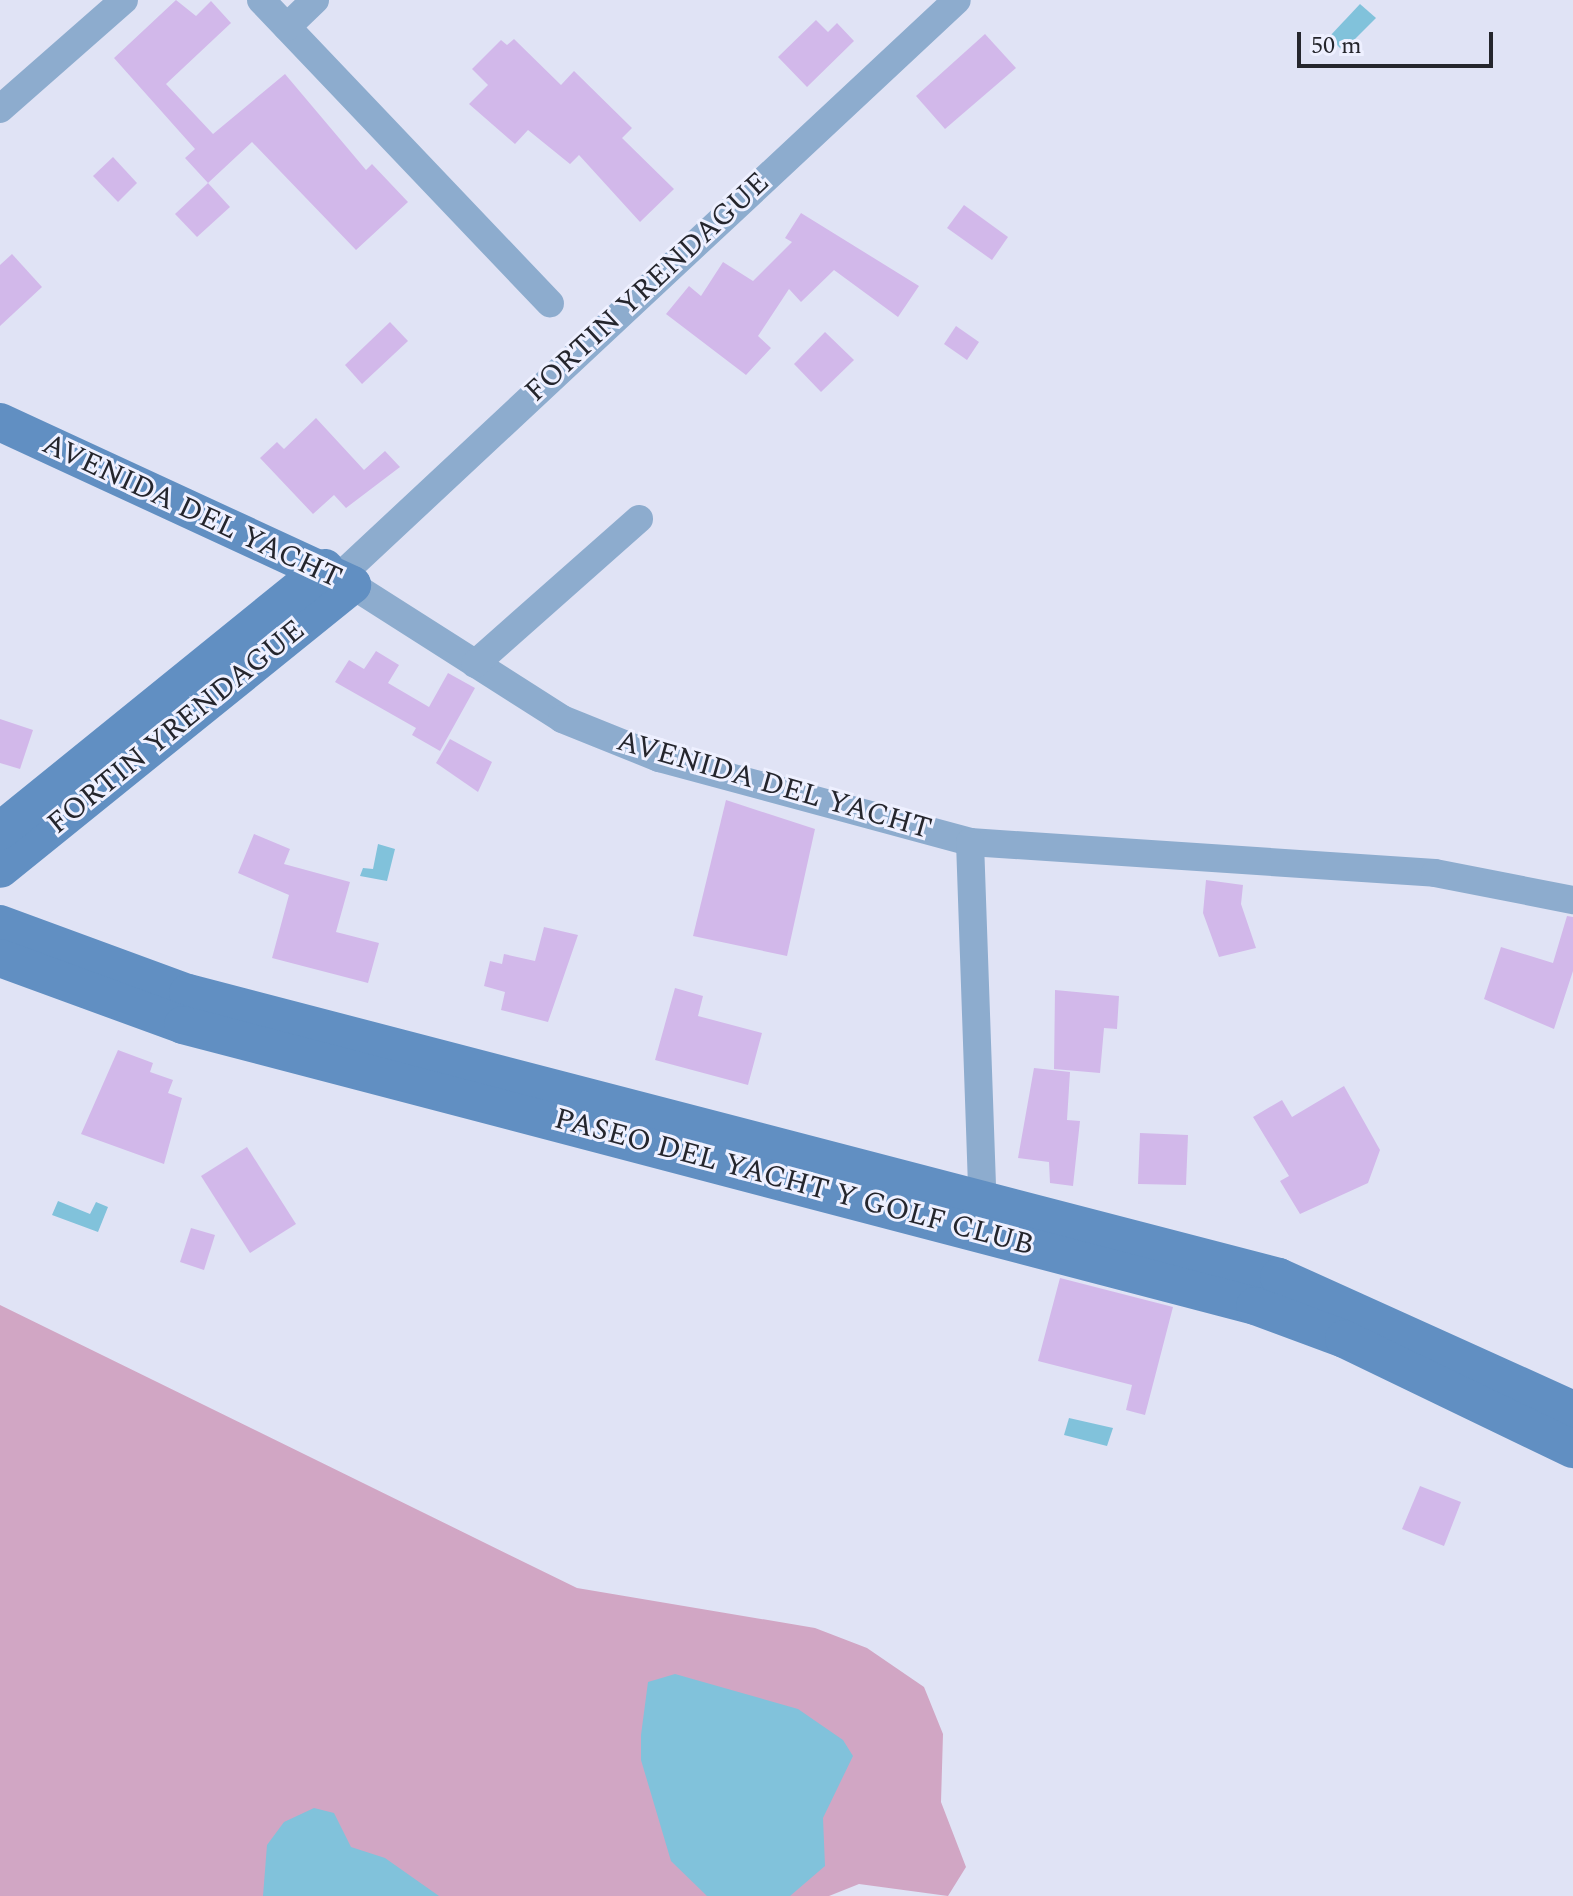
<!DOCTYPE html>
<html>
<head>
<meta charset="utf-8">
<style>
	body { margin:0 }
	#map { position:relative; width:1573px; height:1896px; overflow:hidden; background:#e0e3f5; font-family:Spectral,serif }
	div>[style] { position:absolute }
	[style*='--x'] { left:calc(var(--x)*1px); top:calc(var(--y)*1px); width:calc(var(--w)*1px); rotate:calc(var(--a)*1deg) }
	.green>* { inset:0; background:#d1a6c4 }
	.water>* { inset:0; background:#81c2db }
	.building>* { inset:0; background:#d2b8ea }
	.street>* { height:28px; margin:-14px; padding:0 14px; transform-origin:14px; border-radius:14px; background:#8dacce }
	.secondary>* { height:38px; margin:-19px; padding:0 19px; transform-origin:19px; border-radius:19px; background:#618fc2 }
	span { translate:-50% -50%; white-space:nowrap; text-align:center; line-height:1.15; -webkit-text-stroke:6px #eef0ff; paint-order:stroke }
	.street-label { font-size:30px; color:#25262d }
	.scale { position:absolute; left:1297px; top:32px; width:196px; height:36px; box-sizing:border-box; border:4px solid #25262d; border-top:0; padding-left:10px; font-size:24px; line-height:28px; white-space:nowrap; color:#25262d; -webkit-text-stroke:6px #eef0ff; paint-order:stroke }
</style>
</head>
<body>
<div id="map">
	<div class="green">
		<i style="clip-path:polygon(0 1305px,577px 1588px,815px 1628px,867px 1648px,924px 1687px,943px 1734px,941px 1802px,966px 1867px,948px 1896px,859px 1884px,829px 1896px,0 1896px)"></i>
	</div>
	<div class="water">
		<i style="clip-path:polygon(1360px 4px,1376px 18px,1343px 51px,1329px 37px)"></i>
		<i style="clip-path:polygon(378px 844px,395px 849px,387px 881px,360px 876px,363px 868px,373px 869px)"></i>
		<i style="clip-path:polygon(58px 1201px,90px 1214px,96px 1202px,108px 1207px,98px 1232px,52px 1215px)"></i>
		<i style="clip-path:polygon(1069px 1418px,1113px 1428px,1107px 1446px,1064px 1435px)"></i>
		<i style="clip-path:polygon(675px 1674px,798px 1709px,843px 1740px,853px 1756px,823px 1818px,825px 1866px,790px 1896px,707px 1896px,671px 1861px,641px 1760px,641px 1735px,648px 1682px)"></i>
		<i style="clip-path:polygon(314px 1808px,334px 1813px,351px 1847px,385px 1858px,439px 1896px,263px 1896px,267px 1845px,284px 1822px)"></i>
	</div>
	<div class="building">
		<i style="clip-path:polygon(176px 0,196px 16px,211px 1px,231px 23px,166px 84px,213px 134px,285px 74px,366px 170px,372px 164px,408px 202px,356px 250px,252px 142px,208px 183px,185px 158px,195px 149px,114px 58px)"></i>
		<i style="clip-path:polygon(816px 20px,828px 32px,837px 23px,854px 41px,807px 87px,778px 57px)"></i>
		<i style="clip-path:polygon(985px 34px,1016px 68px,945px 129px,916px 96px)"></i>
		<i style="clip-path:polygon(514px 39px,561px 85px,574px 71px,632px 128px,622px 138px,674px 189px,640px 222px,579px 155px,570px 164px,528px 130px,515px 144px,469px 104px,488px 85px,472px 69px,501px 40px,507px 45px)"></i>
		<i style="clip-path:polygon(113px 157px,137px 183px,118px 202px,93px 176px)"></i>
		<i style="clip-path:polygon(208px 183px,230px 207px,197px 237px,175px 214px)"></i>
		<i style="clip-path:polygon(964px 205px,1008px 237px,992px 260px,947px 228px)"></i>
		<i style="clip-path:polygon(801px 213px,919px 286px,898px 317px,834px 270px,801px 302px,789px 289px,758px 336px,771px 348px,746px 375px,666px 314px,689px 286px,701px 296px,723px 262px,753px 281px,792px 242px,785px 238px)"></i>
		<i style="clip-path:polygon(12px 254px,42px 287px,0 326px,0 265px)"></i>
		<i style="clip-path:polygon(390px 322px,408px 341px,362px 384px,345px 365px)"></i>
		<i style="clip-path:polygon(956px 326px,979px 342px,967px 360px,944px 344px)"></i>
		<i style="clip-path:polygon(825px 332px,854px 360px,821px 392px,794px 364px)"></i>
		<i style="clip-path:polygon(316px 418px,364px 470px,385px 451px,400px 467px,346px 508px,334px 495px,313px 514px,260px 458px,277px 442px,284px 449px)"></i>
		<i style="clip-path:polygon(376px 651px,399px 665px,388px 683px,429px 707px,448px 673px,475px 688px,440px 751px,412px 735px,416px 728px,335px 682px,349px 660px,364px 669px)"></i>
		<i style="clip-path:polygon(0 719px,33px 730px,20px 769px,0 763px)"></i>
		<i style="clip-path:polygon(450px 739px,492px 762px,478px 792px,436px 763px)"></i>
		<i style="clip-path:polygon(726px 800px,815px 829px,787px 956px,693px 936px)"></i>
		<i style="clip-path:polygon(254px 834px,290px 849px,284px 864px,350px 882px,336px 932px,379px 943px,368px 983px,272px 958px,289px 895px,238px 873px)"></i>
		<i style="clip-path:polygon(1206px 880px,1243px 885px,1241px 904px,1256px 948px,1219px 957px,1203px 913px)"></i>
		<i style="clip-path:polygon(1567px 916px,1573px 917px,1573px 971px,1554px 1029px,1484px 999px,1501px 947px,1553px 963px)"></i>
		<i style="clip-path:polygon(544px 927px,578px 935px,548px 1022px,501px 1010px,505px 992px,484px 986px,490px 961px,502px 964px,504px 954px,535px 961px)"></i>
		<i style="clip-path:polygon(675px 988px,703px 996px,698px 1016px,762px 1033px,748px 1085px,655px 1060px)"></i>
		<i style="clip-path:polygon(1055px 990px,1119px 996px,1117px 1029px,1104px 1028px,1100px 1073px,1054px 1069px)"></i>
		<i style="clip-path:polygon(118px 1050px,153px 1063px,150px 1072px,173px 1080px,168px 1093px,182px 1098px,164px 1164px,81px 1134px)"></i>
		<i style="clip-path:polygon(1034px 1068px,1070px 1072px,1067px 1120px,1080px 1121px,1073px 1186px,1050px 1183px,1049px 1162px,1018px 1158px)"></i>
		<i style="clip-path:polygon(1344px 1086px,1380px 1150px,1368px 1183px,1300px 1214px,1280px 1181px,1289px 1176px,1253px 1117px,1282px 1100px,1292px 1117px)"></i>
		<i style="clip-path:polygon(1140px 1133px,1188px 1135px,1186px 1185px,1138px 1184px)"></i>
		<i style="clip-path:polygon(247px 1147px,296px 1224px,250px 1253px,201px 1176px)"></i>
		<i style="clip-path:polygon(191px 1228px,215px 1235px,204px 1270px,180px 1262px)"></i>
		<i style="clip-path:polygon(1060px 1278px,1173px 1307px,1145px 1415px,1126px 1410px,1132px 1385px,1038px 1361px)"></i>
		<i style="clip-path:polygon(1420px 1486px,1461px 1502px,1444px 1546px,1402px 1529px)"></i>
	</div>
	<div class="street">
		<i style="--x:261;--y:0;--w:419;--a:46.4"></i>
		<i style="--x:287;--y:27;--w:39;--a:-44"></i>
		<i style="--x:0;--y:109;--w:165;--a:-41.3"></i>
		<i style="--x:339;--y:577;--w:845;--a:-43.03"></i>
		<i style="--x:352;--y:585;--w:249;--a:32.5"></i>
		<i style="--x:562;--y:719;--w:105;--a:21.9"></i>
		<i style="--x:659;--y:758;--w:322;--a:15.1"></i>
		<i style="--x:970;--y:842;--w:466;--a:3.8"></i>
		<i style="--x:1435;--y:873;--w:141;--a:11.1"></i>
		<i style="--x:475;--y:664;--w:219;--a:-41.5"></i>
		<i style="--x:970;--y:842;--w:375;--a:88"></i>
	</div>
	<div class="secondary">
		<i style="--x:0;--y:422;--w:388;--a:24.8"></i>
		<i style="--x:352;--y:585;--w:452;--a:141.1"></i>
		<i style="--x:0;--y:831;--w:418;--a:-39"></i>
		<i style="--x:0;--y:924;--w:200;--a:20.2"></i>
		<i style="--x:188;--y:993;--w:1127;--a:14.59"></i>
		<i style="--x:1279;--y:1277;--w:323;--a:24.3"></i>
		<i style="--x:0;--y:958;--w:195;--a:20.1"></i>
		<i style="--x:183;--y:1025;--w:1108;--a:14.69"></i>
		<i style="--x:1255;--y:1306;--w:95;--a:20.3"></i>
		<i style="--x:1344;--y:1339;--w:254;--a:25.7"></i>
	</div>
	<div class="street-label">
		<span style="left:647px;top:287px;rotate:-43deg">FORTIN YRENDAGUE</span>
		<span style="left:192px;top:511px;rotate:25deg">AVENIDA DEL YACHT</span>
		<span style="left:176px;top:727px;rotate:-39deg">FORTIN YRENDAGUE</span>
		<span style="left:774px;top:785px;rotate:16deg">AVENIDA DEL YACHT</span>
		<span style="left:794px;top:1182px;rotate:15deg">PASEO DEL YACHT Y GOLF CLUB</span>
	</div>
	<div class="scale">50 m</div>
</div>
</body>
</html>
